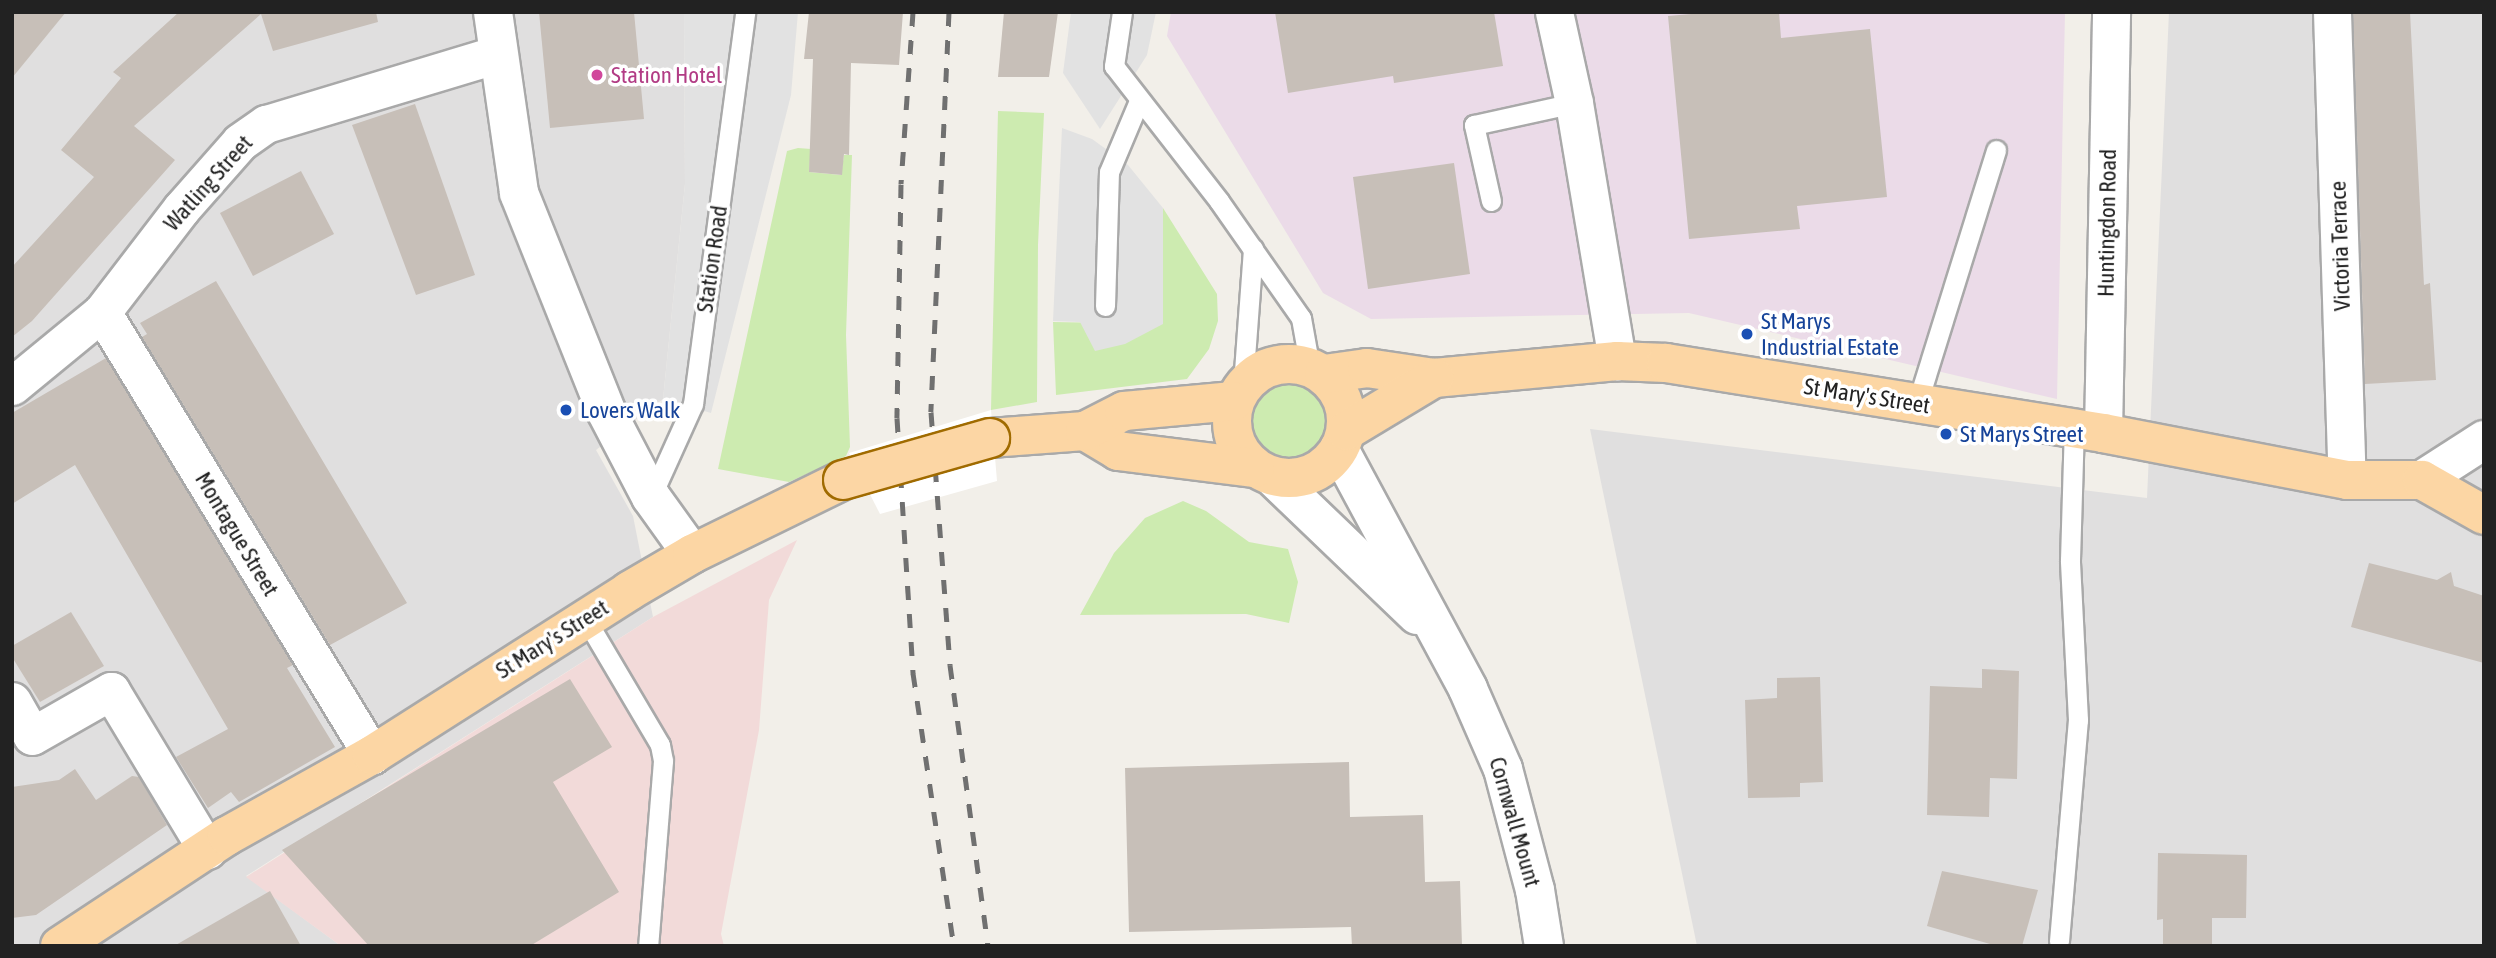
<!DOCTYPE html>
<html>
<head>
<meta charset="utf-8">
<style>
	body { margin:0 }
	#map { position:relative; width:2496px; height:958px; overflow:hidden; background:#f2efe9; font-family:"Asap Condensed",sans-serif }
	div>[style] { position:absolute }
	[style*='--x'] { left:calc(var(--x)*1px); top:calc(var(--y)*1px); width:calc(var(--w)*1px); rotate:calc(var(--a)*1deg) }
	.residential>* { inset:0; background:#e0dfdf }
	.commercial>* { inset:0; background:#f2dad9 }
	.industrial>* { inset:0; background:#ebdbe8 }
	.grass>* { inset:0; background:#cdebb0 }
	.round { border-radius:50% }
	.parking>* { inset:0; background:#e2e2e2 }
	.pier>* { inset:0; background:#fff }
	.building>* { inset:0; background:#c7bfb8 }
	.roads { filter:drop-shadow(2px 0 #a9a9a9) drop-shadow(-2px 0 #a9a9a9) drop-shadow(0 2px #a9a9a9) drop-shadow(0 -2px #a9a9a9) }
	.service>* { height:19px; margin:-9.5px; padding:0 9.5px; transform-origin:9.5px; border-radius:9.5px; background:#fff }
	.minor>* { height:37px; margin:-18.5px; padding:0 18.5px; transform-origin:18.5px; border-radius:18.5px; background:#fff }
	.tertiary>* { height:38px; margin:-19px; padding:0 19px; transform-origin:19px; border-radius:19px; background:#fff }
	.primary>* { height:38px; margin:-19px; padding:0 19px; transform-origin:19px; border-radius:19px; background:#fcd6a4 }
	.primary>.ring { margin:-19px; padding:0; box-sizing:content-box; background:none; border:38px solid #fcd6a4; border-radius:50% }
	.rail>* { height:5px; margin-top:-2.5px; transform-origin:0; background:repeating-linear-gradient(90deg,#707070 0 14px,transparent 0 28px) }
	.bridges { filter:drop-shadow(2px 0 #a06b00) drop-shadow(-2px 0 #a06b00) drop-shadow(0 2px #a06b00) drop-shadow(0 -2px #a06b00) }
	.primary-bridge>* { height:38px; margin:-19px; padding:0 19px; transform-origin:19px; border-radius:19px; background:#fcd6a4 }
	.dots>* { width:19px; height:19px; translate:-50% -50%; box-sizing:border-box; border:4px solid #fff; border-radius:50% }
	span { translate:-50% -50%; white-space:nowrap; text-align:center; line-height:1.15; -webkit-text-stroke:7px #fff; paint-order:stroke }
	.hotel-label { font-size:23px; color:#b23c85 }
	.left { translate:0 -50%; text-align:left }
	.street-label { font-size:23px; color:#222 }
	.transit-label { font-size:23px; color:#164399 }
	.frame { position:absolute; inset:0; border:14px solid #222; pointer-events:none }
</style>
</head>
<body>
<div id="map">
	<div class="residential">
		<i style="clip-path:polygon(12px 12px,684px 12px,685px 184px,663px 399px,596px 450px,633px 516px,653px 617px,246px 876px,341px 946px,12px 946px)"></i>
		<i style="clip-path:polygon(2169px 12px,2484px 12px,2484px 946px,1697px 946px,1590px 429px,2147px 498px)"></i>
	</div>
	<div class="commercial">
		<i style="clip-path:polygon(797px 540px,769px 600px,759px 730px,721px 934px,724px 946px,341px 946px,246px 877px,653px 617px)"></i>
	</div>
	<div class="industrial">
		<i style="clip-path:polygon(1171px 12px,2065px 12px,2057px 399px,1689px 313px,1371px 319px,1323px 293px,1167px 36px)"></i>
	</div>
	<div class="grass">
		<i style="clip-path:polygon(998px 111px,1044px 113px,1038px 245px,1037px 402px,991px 410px)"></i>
		<i style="clip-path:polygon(798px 148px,811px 149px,809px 172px,841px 175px,844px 155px,852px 155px,846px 335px,850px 447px,846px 456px,789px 482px,718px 469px,787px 151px)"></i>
		<i style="clip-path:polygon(1163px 208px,1217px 294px,1218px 321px,1209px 349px,1187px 379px,1056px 395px,1053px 322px,1163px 324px)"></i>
		<i class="round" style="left:1249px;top:379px;width:82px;height:82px"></i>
		<i style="clip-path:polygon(1183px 501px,1206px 511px,1249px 542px,1288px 549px,1298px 582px,1289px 623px,1246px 614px,1080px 615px,1114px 553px,1145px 518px)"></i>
	</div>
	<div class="parking">
		<i style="clip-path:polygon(684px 12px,798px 12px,791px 95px,711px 413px,663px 399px,685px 184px)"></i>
		<i style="clip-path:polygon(1071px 12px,1156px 12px,1147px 55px,1100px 129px,1063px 73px)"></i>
		<i style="clip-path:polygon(1062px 128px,1092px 139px,1128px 165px,1163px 208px,1163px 324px,1125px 344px,1095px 351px,1080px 322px,1053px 321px)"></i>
	</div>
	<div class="pier">
		<i style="clip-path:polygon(991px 410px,997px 481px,880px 514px,849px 453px)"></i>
	</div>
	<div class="building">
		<i style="clip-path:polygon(12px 12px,66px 12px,12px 78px)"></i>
		<i style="clip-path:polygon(179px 12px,376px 12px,378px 22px,273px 51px,261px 14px,134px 126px,175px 160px,32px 321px,12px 337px,12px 267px,94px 177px,61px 150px,121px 78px,113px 72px)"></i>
		<i style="clip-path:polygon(539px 12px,634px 12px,644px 119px,550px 128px)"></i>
		<i style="clip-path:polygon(809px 12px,903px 12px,899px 65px,851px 63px,849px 155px,844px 154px,842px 175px,809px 172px,813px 59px,804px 59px)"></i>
		<i style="clip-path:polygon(1004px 12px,1058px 12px,1049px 77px,998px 77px)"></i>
		<i style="clip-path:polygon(1275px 12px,1494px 12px,1503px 66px,1394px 83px,1393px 76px,1288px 93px)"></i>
		<i style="clip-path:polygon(1714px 12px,1779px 12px,1781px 38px,1870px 29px,1887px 197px,1797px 206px,1800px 229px,1689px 239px,1668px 16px)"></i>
		<i style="clip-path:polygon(2353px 12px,2410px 12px,2424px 285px,2430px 283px,2436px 380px,2365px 384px)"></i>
		<i style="clip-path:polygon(415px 104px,475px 275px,416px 295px,352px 125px)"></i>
		<i style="clip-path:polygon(1454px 163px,1470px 274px,1368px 289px,1353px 177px)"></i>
		<i style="clip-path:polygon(301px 171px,334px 234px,253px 276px,220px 213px)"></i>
		<i style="clip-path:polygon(216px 281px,407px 603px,330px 645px,142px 337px,147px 334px,140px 323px)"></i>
		<i style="clip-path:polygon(106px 358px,293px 665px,287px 668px,335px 747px,239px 802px,231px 792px,208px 808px,176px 757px,228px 729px,75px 465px,12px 504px,12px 413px)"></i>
		<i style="clip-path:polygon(2369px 563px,2437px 580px,2451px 572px,2454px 586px,2484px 596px,2484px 663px,2351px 627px)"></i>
		<i style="clip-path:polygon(71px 612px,104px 666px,40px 702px,12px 657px,12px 646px)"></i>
		<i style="clip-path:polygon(1982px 669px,2019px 671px,2017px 779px,1990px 778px,1989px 817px,1927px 815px,1930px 686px,1982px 688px)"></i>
		<i style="clip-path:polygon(1820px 677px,1823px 782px,1800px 783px,1800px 797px,1748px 798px,1745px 700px,1777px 698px,1777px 678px)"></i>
		<i style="clip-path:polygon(570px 679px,612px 747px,553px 782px,619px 892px,530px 946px,369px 946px,282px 850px)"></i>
		<i style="clip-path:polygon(1349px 762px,1350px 817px,1423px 815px,1425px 882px,1460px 881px,1462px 946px,1352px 946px,1351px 927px,1129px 932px,1125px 768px)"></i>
		<i style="clip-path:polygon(75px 769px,96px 800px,132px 776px,139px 777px,167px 825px,36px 915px,12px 918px,12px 787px,59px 780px)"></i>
		<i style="clip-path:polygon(2158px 853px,2247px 855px,2246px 918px,2212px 918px,2212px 946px,2163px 946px,2163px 919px,2157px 920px)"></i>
		<i style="clip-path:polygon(1942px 871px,2038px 890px,2022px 946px,1997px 946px,1927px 926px)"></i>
		<i style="clip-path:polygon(270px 891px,301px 946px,174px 946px)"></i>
	</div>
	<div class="roads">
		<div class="service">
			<i style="--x:1122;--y:12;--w:55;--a:98.4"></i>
			<i style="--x:1114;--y:66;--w:171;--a:52.1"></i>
			<i style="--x:1219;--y:201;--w:143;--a:55"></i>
			<i style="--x:1301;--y:318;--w:51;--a:79.8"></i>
			<i style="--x:1491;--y:201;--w:78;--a:-102.6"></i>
			<i style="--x:1474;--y:125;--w:102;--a:-12.4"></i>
			<i style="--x:1105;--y:306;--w:134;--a:-88.3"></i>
			<i style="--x:1109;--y:172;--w:77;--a:-67.1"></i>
			<i style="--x:1243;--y:385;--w:137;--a:-85.8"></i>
			<i style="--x:1917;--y:404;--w:266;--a:-72.7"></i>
			<i style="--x:651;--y:497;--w:102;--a:-65.7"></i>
			<i style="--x:693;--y:404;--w:395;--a:-82.4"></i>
			<i style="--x:585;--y:618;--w:147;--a:59.4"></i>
			<i style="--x:660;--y:745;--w:16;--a:79"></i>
			<i style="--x:663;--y:761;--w:186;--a:94.6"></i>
			<i style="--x:2059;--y:941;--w:222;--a:-85.1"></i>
			<i style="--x:2078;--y:720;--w:160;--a:-92.9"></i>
			<i style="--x:2070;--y:560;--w:131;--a:-88.3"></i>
		</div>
		<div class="minor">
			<i style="--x:1554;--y:12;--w:93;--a:77.6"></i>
			<i style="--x:1574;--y:103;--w:262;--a:80.5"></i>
			<i style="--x:2332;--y:12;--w:468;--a:88.2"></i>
			<i style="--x:102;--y:312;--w:519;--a:58.64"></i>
			<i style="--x:12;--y:386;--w:117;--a:-39.4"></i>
			<i style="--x:102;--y:312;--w:130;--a:-52.5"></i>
			<i style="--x:181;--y:209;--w:89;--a:-48.6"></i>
			<i style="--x:240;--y:142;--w:32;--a:-35"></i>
			<i style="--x:266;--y:124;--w:242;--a:-16.8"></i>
			<i style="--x:2103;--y:433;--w:421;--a:-88.9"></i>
			<i style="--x:12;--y:701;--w:40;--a:60.3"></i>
			<i style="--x:32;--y:736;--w:91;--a:-29.7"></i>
			<i style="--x:111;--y:691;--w:186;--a:58.9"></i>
		</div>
		<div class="tertiary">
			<i style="--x:493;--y:12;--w:183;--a:81.8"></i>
			<i style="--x:519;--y:193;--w:235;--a:68.2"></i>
			<i style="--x:606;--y:411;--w:97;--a:62.4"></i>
			<i style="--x:651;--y:497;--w:70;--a:54.3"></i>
			<i style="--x:1339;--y:449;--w:272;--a:61.7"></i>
			<i style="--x:1468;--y:689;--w:87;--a:66.4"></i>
			<i style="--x:1503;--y:769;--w:125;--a:75.2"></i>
			<i style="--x:1535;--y:890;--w:57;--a:80.9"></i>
			<i style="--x:1272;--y:476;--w:201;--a:43.8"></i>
			<i style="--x:2422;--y:480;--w:74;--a:-32.8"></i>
		</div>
		<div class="primary">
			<i class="ring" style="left:1232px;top:364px;width:76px;height:76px"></i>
			<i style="--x:1324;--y:374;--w:43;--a:-7.9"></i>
			<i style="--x:1367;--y:368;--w:68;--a:8.5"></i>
			<i style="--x:1434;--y:378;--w:184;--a:-5.3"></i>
			<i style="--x:1617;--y:361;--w:49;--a:2.3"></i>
			<i style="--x:1666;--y:363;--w:443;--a:9.1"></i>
			<i style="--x:2103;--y:433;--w:248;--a:10.9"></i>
			<i style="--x:2347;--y:480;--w:75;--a:0"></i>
			<i style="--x:2422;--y:480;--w:71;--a:29.4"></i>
			<i style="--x:1085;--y:431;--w:39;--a:31"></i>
			<i style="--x:1118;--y:451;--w:138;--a:7.1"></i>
			<i style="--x:1346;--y:431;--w:103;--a:-31.1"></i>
			<i style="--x:990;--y:438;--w:95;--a:-4.2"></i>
			<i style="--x:1085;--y:431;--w:44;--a:-27.1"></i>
			<i style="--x:1124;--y:411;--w:110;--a:-5.2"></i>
			<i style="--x:60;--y:946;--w:200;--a:-33.4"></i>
			<i style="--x:227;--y:836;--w:166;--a:-29.2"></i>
			<i style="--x:372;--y:755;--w:305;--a:-32.5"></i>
			<i style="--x:629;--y:591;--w:73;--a:-30.4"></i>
			<i style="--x:692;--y:554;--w:168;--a:-26.1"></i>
		</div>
	</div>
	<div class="rail">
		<i style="--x:913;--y:12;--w:172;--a:94"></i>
		<i style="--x:901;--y:184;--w:234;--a:91"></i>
		<i style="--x:897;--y:418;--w:256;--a:86.4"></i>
		<i style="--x:913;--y:673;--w:276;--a:81.5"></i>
		<i style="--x:949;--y:12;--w:400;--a:92.6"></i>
		<i style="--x:931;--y:412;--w:254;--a:85.7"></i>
		<i style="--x:950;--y:665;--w:284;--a:82.3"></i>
	</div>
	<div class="bridges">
		<div class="primary-bridge">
			<i style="--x:843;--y:480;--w:153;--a:-15.9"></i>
		</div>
	</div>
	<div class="dots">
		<i style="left:597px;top:75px;background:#d1479c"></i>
		<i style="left:1747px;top:334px;background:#1a4fb4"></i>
		<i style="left:566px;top:410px;background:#1a4fb4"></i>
		<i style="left:1946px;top:434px;background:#1a4fb4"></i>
	</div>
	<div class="hotel-label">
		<span class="left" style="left:611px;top:75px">Station Hotel</span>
	</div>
	<div class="street-label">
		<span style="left:208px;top:183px;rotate:-48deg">Watling Street</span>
		<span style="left:2107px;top:223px;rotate:-89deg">Huntingdon Road</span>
		<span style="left:2340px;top:246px;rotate:-92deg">Victoria Terrace</span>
		<span style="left:712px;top:259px;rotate:-82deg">Station Road</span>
		<span style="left:1867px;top:396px;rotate:9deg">St Mary's Street</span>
		<span style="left:237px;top:534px;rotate:59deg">Montague Street</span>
		<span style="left:552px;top:639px;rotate:-32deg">St Mary's Street</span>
		<span style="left:1515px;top:822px;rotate:74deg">Cornwall Mount</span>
	</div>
	<div class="transit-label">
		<span class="left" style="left:1761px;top:334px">St Marys<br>Industrial Estate</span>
		<span class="left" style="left:580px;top:410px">Lovers Walk</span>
		<span class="left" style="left:1960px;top:434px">St Marys Street</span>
	</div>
	<div class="frame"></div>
</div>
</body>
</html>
